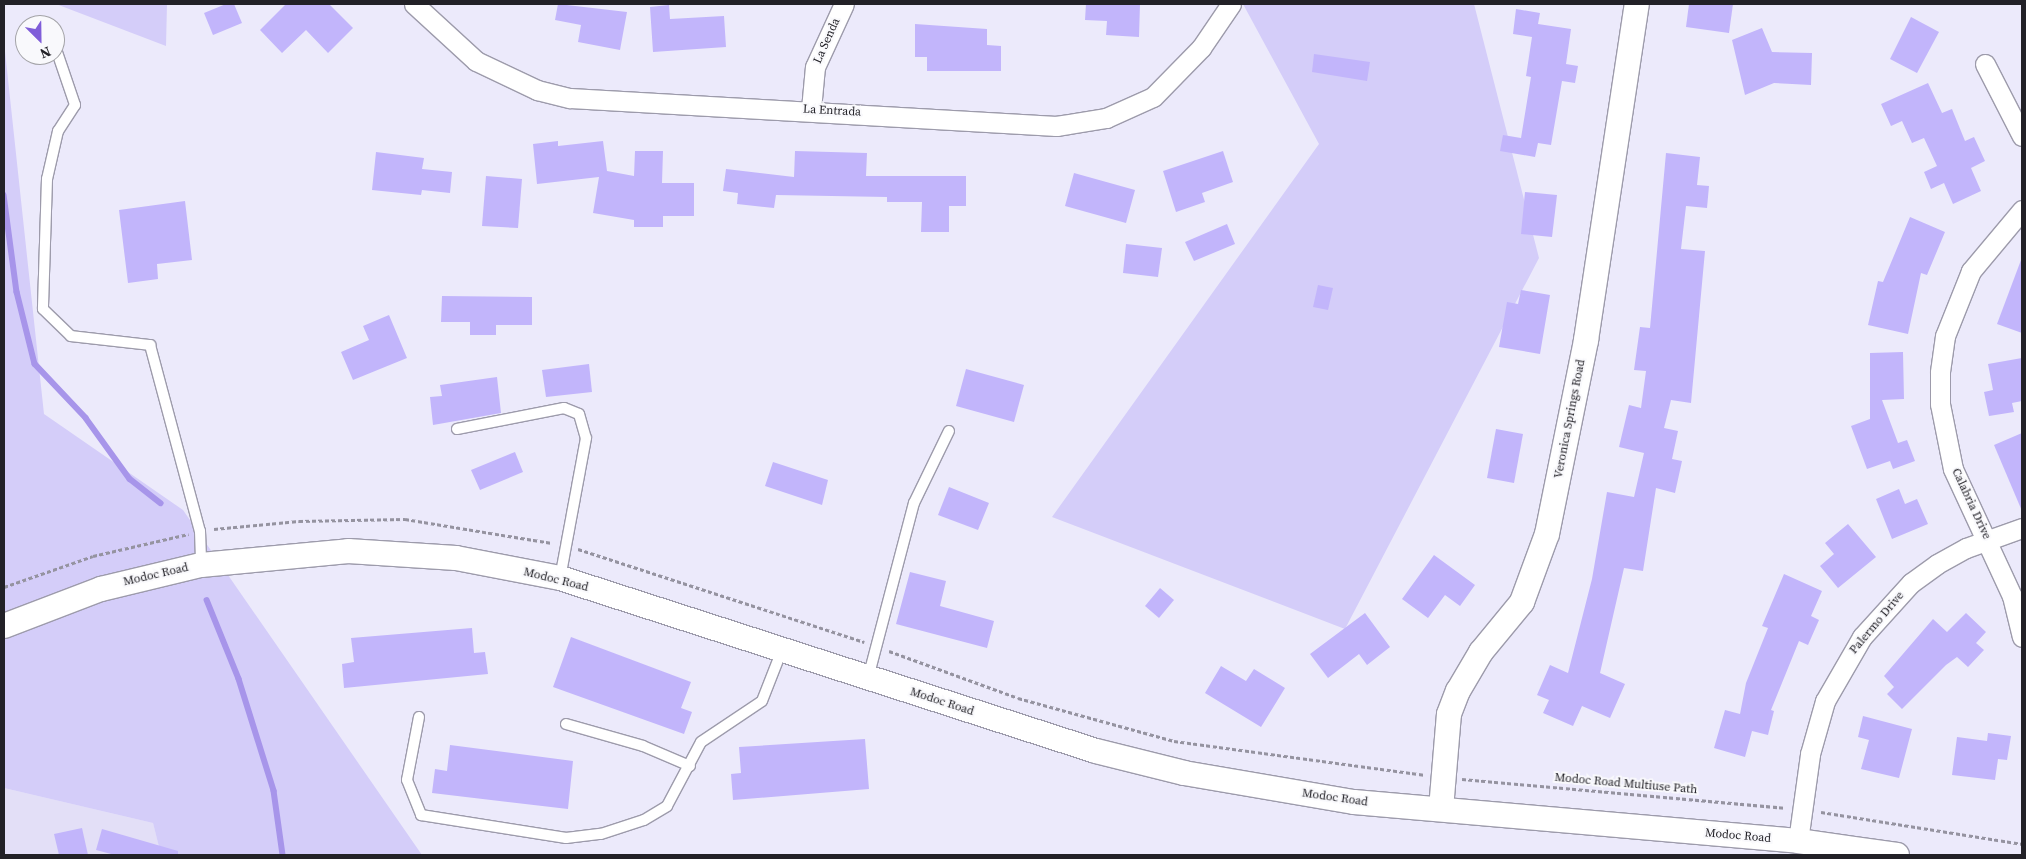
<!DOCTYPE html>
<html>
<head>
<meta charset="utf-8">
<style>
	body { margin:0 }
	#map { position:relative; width:2026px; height:859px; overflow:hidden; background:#eceafb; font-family:"Source Serif 4",serif }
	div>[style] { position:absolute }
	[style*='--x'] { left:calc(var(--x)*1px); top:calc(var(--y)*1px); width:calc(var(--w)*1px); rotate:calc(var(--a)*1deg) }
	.built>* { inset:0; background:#e3dff7 }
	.green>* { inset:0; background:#d4cdf9 }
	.stream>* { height:5.5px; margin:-2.75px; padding:0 2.75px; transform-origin:2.75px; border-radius:2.75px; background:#a795ea }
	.building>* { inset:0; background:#c2b5fb }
	.path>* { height:3px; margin-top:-1.5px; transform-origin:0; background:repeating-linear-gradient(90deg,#9593a0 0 4px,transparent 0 6.5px) }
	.roads { filter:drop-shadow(1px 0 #9d9bab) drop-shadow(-1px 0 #9d9bab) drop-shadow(0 1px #9d9bab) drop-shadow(0 -1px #9d9bab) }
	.service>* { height:10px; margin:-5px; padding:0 5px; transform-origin:5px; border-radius:5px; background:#fff }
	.minor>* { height:19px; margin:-9.5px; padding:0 9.5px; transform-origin:9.5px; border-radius:9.5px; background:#fff }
	.tertiary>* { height:24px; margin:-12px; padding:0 12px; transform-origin:12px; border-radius:12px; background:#fff }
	span { translate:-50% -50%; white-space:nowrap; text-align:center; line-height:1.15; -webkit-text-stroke:4px #f9f9fc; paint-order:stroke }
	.street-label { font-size:12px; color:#222127 }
	.frame { position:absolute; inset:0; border:5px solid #222127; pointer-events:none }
	.north { position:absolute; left:15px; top:15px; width:50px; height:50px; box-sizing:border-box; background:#f9f9fc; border:1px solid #a3a3a7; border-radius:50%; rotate:157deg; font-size:14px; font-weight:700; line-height:20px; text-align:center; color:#222127 }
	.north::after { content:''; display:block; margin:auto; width:18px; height:22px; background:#805ed9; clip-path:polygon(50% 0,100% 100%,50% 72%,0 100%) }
</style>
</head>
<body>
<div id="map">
	<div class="built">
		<i style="clip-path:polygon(4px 788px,153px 823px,161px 855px,4px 855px)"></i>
	</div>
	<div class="green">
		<i style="clip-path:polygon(56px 4px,167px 4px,166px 46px)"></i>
		<i style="clip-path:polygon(1243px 4px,1474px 4px,1539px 258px,1345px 629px,1052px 517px,1319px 144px)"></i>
		<i style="clip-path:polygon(4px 42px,44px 414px,183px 510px,422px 855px,161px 855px,153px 823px,4px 788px)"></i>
	</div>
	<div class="stream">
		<i style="--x:4;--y:195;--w:98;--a:82.4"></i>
		<i style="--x:17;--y:292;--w:74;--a:76"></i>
		<i style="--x:35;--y:364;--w:74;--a:46.6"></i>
		<i style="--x:86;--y:418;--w:75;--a:54.2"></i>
		<i style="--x:130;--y:479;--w:39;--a:38"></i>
		<i style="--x:207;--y:600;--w:85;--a:67.9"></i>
		<i style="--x:239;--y:679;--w:117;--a:72.6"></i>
		<i style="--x:274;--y:791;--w:65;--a:82"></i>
	</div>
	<div class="building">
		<i style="clip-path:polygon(226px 4px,234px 4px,242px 23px,213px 35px,204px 13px)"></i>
		<i style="clip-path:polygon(286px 4px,329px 4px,353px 28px,328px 53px,306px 30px,282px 53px,260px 30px)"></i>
		<i style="clip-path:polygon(558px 4px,627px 12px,620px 50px,578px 42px,581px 25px,555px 20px)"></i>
		<i style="clip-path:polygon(1086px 4px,1140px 4px,1139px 37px,1106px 35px,1107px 21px,1085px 20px)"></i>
		<i style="clip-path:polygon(1689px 4px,1733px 4px,1729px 33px,1686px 27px)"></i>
		<i style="clip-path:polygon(669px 5px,670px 19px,724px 16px,726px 47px,653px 52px,650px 7px)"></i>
		<i style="clip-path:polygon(1516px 9px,1540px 13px,1538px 24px,1571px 29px,1566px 64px,1578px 66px,1575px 83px,1562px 81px,1551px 145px,1538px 143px,1535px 157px,1500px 151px,1503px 135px,1521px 138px,1531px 77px,1526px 76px,1532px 37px,1513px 34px)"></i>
		<i style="clip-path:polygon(1911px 17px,1939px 32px,1917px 73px,1890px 59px)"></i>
		<i style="clip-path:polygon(915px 24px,987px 29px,987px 45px,1001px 46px,1001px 71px,927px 71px,927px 57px,915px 57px)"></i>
		<i style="clip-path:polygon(1762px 28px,1772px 52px,1812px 53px,1811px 85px,1774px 83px,1745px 95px,1732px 40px)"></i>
		<i style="clip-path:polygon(1314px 54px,1370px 62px,1367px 81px,1312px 72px)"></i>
		<i style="clip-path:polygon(1928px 83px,1942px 113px,1952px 109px,1965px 141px,1974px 137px,1985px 161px,1971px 168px,1981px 191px,1953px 204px,1944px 183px,1931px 189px,1924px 172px,1937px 166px,1924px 138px,1912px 143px,1902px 121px,1891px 126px,1881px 104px)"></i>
		<i style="clip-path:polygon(558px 141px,558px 146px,603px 141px,607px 171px,634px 176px,635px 151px,663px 151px,662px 183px,694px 183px,694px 216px,663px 216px,663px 227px,634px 227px,634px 220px,593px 213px,599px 177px,537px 184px,533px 144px)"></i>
		<i style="clip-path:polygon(795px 151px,867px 153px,866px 176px,966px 176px,966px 206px,949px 206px,949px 232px,921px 232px,922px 202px,887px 202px,887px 197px,776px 195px,774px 208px,737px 204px,738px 193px,723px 191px,726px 169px,794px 177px)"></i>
		<i style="clip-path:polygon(1223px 151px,1233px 182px,1202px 193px,1205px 202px,1176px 212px,1163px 171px)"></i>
		<i style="clip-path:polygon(376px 152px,424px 158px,422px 169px,452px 172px,450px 193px,422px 190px,421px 195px,372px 190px)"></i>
		<i style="clip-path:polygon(1666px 153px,1700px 157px,1697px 185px,1709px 186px,1707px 208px,1686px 206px,1681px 249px,1705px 251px,1691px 403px,1671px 400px,1664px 428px,1678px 431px,1672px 459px,1682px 461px,1675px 493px,1656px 488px,1643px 571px,1624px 568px,1600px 673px,1625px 684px,1610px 718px,1582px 706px,1573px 726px,1543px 713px,1549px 700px,1537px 695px,1550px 665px,1568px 673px,1592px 579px,1607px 492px,1634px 497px,1644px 453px,1619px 447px,1629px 405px,1641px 408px,1646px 371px,1634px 370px,1640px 327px,1650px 328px)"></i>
		<i style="clip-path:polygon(1074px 173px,1135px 190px,1126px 223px,1065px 206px)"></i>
		<i style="clip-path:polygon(486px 176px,522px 179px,518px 228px,482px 226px)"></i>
		<i style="clip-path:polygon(1525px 192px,1557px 195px,1552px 237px,1521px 234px)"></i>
		<i style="clip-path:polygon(185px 201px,192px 260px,157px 264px,158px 279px,128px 283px,119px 210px)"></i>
		<i style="clip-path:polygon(1910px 217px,1945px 232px,1927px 275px,1921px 273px,1908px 334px,1868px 325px,1878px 281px,1883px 282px)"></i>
		<i style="clip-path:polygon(1227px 224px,1235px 244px,1194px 261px,1185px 242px)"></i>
		<i style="clip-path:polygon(1126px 244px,1162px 248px,1158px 277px,1123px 273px)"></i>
		<i style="clip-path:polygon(2021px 260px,2022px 260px,2022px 333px,1997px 324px)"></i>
		<i style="clip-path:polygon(1318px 285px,1333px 288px,1328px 310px,1313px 307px)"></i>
		<i style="clip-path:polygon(1521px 290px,1550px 295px,1540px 354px,1499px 347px,1507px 302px,1518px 304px)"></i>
		<i style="clip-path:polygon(442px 296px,532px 297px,532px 325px,496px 325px,496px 335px,470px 335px,470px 322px,441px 322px)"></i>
		<i style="clip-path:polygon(389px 315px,407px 358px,353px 380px,341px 352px,369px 340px,363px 326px)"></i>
		<i style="clip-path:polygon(1903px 352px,1904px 399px,1882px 400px,1898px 443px,1907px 440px,1915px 461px,1893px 469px,1890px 461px,1867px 469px,1851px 426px,1870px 419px,1870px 353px)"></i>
		<i style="clip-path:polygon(2022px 358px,2022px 401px,2012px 403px,2014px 412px,1989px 416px,1984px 392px,1993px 390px,1988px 364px)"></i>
		<i style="clip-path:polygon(589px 364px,592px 392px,546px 397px,542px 370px)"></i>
		<i style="clip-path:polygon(966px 369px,1024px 385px,1014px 422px,956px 406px)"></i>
		<i style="clip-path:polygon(497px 377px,501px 413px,433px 425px,430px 397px,442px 396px,440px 385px)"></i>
		<i style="clip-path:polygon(1496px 429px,1523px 434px,1514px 483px,1487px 478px)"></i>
		<i style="clip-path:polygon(2022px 433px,2022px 511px,1994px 445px)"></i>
		<i style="clip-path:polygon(515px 452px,523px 472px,480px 490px,471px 470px)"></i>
		<i style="clip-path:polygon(773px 462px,828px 480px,822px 505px,765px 486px)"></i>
		<i style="clip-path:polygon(949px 487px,989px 503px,978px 530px,938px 515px)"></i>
		<i style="clip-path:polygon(1899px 489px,1905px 504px,1917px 499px,1928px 524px,1892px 539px,1876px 499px)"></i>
		<i style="clip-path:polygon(1848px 524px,1876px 557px,1838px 588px,1820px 566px,1834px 554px,1825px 543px)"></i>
		<i style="clip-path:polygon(1434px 555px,1475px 585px,1460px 606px,1445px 595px,1428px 618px,1402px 599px)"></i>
		<i style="clip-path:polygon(910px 572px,946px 581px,940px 606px,994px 621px,987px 648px,896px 624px)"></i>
		<i style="clip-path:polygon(1784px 574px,1822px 591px,1811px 616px,1819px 620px,1808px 645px,1799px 641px,1771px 710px,1774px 711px,1768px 735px,1752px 731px,1745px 757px,1714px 748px,1725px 710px,1740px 714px,1746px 683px,1768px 628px,1762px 626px)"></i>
		<i style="clip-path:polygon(1160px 588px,1174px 600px,1159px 618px,1145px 606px)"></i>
		<i style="clip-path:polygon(1365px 613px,1390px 647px,1367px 665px,1359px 654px,1328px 678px,1310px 654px)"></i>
		<i style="clip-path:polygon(1966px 613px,1986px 632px,1976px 643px,1984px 650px,1968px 667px,1957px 657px,1946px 665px,1902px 709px,1887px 694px,1894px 687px,1884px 676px,1933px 619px,1947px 632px)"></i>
		<i style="clip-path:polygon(472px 628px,474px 653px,485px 652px,488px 674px,344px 688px,342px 664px,354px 662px,351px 638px)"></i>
		<i style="clip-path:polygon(571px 637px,691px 682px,681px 708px,692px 712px,684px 734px,553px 687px)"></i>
		<i style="clip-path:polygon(1221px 666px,1246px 681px,1254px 669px,1285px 688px,1261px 727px,1205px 693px)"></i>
		<i style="clip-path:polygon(1863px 716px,1912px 729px,1899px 778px,1861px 769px,1869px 740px,1858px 737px)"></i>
		<i style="clip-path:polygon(1988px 733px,2011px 736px,2007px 760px,1998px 759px,1995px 780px,1952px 775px,1957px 737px,1987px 741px)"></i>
		<i style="clip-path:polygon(865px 739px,869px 789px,733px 800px,731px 774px,741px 773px,739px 747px)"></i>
		<i style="clip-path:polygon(450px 745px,573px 761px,568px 809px,432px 793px,435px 769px,447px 771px)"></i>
		<i style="clip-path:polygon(82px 828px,88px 855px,59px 855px,54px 834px)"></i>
		<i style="clip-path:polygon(102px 829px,178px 851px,178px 855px,115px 855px,96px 850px)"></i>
	</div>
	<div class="path">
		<i style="--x:214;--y:529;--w:85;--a:-5.4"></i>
		<i style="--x:299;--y:521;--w:106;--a:-1.1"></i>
		<i style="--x:405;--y:519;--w:149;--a:9.3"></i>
		<i style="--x:578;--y:549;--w:301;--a:18"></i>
		<i style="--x:4;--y:587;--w:94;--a:-19.2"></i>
		<i style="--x:93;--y:556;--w:98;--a:-13"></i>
		<i style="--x:889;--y:651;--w:137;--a:20"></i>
		<i style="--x:1018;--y:698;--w:162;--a:15.4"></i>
		<i style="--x:1174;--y:741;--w:252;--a:7.7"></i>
		<i style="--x:1462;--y:779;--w:324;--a:5.1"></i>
		<i style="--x:1821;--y:812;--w:204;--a:9"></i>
	</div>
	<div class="roads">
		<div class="service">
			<i style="--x:57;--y:52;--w:56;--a:71.2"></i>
			<i style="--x:75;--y:105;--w:31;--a:123"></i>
			<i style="--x:58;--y:131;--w:49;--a:102.9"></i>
			<i style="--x:47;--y:179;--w:130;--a:91.8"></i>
			<i style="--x:43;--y:309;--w:39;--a:44"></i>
			<i style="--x:71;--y:336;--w:80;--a:6.5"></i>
			<i style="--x:150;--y:345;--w:193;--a:75"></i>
			<i style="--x:200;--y:531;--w:34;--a:88"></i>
			<i style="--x:457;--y:429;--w:109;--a:-11.1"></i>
			<i style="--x:564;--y:408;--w:16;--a:22"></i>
			<i style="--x:579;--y:414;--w:25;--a:74"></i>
			<i style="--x:586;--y:438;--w:142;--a:100.5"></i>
			<i style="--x:868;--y:678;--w:181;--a:-75.3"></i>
			<i style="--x:914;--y:503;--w:80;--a:-64.1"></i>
			<i style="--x:419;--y:717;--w:64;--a:100.8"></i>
			<i style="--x:407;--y:780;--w:38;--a:68"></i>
			<i style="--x:421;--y:815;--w:147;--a:9"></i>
			<i style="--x:566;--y:838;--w:35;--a:-7"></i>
			<i style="--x:601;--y:834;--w:45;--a:-18"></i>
			<i style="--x:644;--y:820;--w:27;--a:-31"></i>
			<i style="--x:667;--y:806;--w:72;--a:-62"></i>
			<i style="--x:701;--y:742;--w:73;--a:-33.9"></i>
			<i style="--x:762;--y:701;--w:55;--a:-68.6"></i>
			<i style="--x:566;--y:724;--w:80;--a:15.9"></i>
			<i style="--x:643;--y:746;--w:51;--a:23.1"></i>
		</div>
		<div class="minor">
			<i style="--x:414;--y:4;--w:84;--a:42.6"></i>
			<i style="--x:476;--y:61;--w:68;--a:25.4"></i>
			<i style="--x:537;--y:90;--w:34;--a:14"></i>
			<i style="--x:570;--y:98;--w:487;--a:3.3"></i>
			<i style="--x:1056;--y:126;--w:51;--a:-9.1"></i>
			<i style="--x:1106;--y:118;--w:51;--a:-24.1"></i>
			<i style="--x:1153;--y:97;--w:69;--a:-45.6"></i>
			<i style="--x:1201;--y:48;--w:53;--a:-55.7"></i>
			<i style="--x:1985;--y:64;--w:81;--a:62.8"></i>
			<i style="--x:811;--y:109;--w:42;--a:-84.6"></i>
			<i style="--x:815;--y:67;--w:69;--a:-65.3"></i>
			<i style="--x:2022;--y:210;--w:80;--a:129.9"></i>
			<i style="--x:1971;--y:271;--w:70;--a:111.8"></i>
			<i style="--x:1945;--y:336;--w:37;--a:98"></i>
			<i style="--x:1940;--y:373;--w:31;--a:90"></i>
			<i style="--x:1940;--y:404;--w:66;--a:78.7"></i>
			<i style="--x:1953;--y:469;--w:140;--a:65.1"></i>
			<i style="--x:2012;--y:596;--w:42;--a:76.3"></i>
			<i style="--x:1798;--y:841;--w:88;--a:-82.1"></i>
			<i style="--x:1810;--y:754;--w:55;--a:-74.2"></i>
			<i style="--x:1825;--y:701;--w:74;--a:-60"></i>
			<i style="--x:1862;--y:637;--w:73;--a:-47.8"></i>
			<i style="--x:1911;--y:583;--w:32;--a:-36"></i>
			<i style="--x:1937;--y:564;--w:33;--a:-29"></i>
			<i style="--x:1966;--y:548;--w:59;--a:-19.7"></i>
		</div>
		<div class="tertiary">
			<i style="--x:4;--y:626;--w:104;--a:-20.9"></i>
			<i style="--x:101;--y:589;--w:103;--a:-13.5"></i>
			<i style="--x:201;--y:565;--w:148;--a:-5.4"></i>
			<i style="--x:348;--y:551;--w:108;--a:3.7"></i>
			<i style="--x:456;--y:558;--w:106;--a:10.9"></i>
			<i style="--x:560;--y:578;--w:563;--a:17.89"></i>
			<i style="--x:1096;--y:751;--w:91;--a:14"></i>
			<i style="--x:1184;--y:773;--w:172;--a:9.7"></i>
			<i style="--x:1354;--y:802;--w:446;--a:5"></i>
			<i style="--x:1798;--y:841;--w:100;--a:8"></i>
			<i style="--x:1441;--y:809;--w:95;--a:-85.2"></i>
			<i style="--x:1449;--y:714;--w:25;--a:-69"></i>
			<i style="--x:1458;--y:691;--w:45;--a:-59.5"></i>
			<i style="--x:1481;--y:652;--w:65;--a:-50.6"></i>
			<i style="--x:1522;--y:602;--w:72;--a:-69.8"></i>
			<i style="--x:1547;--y:534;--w:198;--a:-78.6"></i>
			<i style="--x:1586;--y:340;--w:340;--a:-81.4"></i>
		</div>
	</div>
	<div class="street-label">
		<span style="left:827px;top:41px;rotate:-66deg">La Senda</span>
		<span style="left:832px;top:111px;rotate:3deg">La Entrada</span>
		<span style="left:1570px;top:419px;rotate:-79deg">Veronica Springs Road</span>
		<span style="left:1971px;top:504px;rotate:65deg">Calabria Drive</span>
		<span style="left:156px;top:575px;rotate:-13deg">Modoc Road</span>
		<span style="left:556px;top:580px;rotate:14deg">Modoc Road</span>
		<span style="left:1877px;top:623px;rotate:-50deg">Palermo Drive</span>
		<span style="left:942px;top:702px;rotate:18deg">Modoc Road</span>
		<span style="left:1626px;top:784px;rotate:5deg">Modoc Road Multiuse Path</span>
		<span style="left:1335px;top:798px;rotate:8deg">Modoc Road</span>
		<span style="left:1738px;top:836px;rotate:5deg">Modoc Road</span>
	</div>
	<div class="frame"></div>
	<div class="north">N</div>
</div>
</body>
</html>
